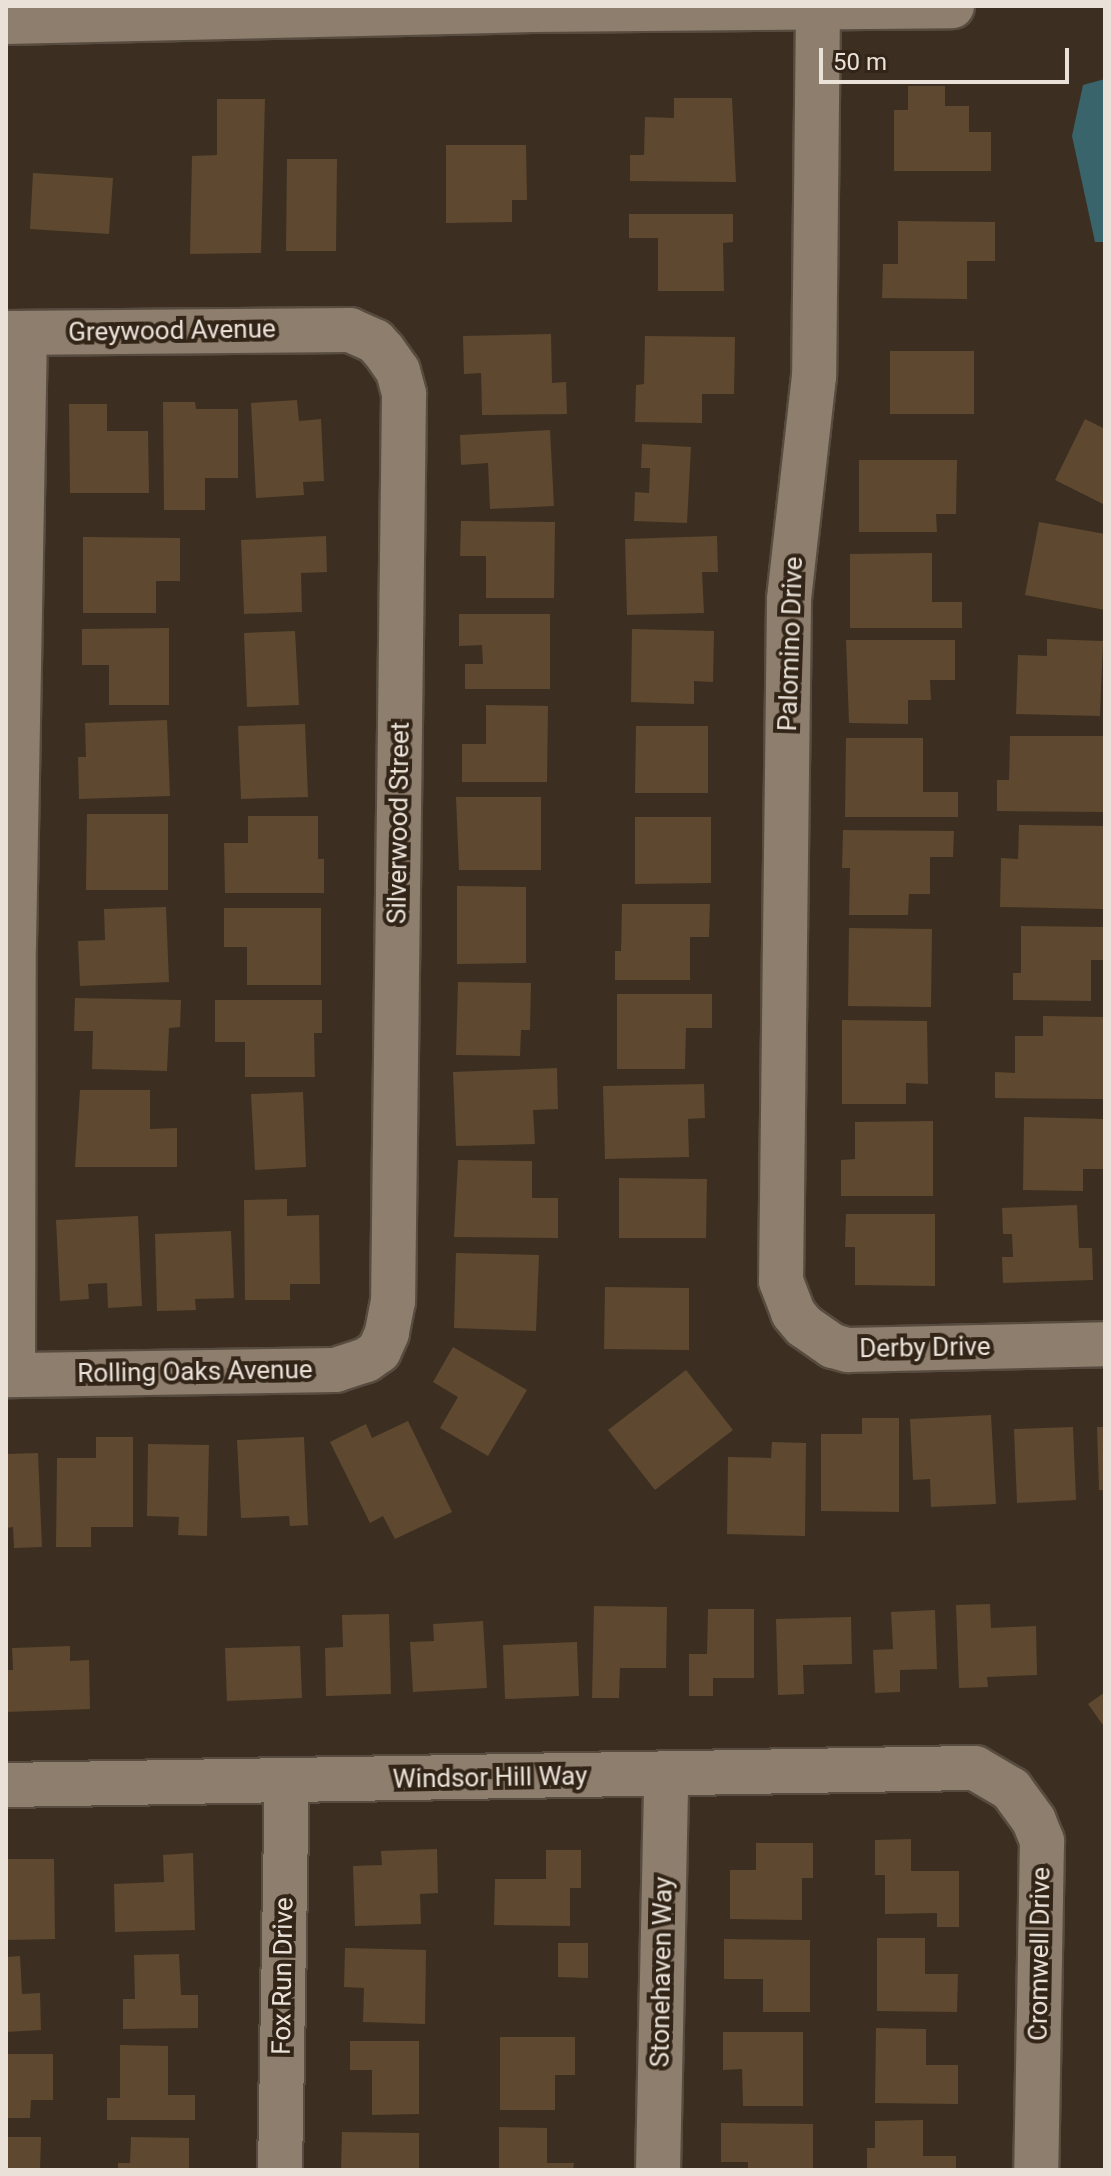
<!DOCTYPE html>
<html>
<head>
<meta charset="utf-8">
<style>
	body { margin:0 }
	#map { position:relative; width:1111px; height:2176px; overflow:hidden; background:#3c2f21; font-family:Roboto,sans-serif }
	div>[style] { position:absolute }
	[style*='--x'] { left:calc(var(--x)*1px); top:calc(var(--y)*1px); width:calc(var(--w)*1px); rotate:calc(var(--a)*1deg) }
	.water>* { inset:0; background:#39646b }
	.building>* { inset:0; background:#5e482f }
	.roads { filter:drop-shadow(2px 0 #574c3f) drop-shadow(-2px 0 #574c3f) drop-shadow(0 2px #574c3f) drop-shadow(0 -2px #574c3f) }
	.minor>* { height:44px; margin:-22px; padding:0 22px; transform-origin:22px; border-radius:22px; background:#8e7e6e }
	span { translate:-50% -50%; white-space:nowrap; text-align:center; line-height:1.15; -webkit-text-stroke:8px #322517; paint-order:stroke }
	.street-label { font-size:26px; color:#eae2d9 }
	.frame { position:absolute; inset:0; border:8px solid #eae2d9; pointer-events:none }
	.scale { position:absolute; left:819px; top:48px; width:250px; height:36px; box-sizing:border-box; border:4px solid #eae2d9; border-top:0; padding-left:10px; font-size:24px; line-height:28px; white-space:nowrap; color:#eae2d9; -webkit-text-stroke:6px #322517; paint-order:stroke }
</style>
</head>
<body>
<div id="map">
	<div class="water">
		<i style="clip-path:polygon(1105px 79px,1105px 242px,1095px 242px,1072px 136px,1083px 85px)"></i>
	</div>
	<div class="building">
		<i style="clip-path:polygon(908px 86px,945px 86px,945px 106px,969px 106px,969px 132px,991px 132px,991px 171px,894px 171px,894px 110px,908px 110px)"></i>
		<i style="clip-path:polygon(674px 98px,732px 98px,736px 182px,630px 181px,630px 155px,644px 155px,645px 117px,674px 118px)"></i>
		<i style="clip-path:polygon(217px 99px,265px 99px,261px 253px,190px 254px,192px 156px,217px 155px)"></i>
		<i style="clip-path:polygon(446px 145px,526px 145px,527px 200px,512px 200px,512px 222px,446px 223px)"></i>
		<i style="clip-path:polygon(287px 159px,337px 159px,336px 251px,286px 251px)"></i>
		<i style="clip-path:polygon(33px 173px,113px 178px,109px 234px,30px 229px)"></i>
		<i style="clip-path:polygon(629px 214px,733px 214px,733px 242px,723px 243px,724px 291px,658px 291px,658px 238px,629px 238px)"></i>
		<i style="clip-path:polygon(898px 221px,995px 222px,995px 261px,967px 261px,967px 299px,882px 298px,883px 264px,898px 264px)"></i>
		<i style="clip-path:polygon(551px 334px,552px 383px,566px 382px,567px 414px,482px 415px,481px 373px,464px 374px,463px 336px)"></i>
		<i style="clip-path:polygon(645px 336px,735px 337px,734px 394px,702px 394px,702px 423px,635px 422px,636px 385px,644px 384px)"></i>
		<i style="clip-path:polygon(890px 351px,974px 351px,974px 414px,890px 414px)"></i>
		<i style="clip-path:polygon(297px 400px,299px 421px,321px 419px,324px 481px,303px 482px,304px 495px,256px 498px,251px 403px)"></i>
		<i style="clip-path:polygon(163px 402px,195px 402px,196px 409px,238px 409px,238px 478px,205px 478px,205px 510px,164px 510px)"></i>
		<i style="clip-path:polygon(69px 404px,107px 404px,107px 431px,148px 431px,149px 493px,70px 493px)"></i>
		<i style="clip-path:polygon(1085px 419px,1105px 429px,1105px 505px,1055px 480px)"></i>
		<i style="clip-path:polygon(550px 430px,554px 506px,490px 509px,488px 463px,461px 465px,460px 435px)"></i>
		<i style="clip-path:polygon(642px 444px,691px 447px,687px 523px,634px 521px,635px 492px,649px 493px,650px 468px,641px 468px)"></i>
		<i style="clip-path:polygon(859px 460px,957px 460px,956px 514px,936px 514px,937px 532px,859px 532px)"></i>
		<i style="clip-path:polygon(461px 521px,555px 522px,554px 598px,486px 598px,486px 556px,460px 556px)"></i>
		<i style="clip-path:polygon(1039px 522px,1105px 534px,1105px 610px,1025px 595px)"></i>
		<i style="clip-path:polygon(326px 536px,327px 572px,301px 573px,302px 612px,244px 614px,241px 540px)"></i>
		<i style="clip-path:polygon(717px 536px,718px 572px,702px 572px,704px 613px,627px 615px,625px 539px)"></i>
		<i style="clip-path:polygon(83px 537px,180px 538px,180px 581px,156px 581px,156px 613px,83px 613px)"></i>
		<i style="clip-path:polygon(932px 553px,932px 602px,962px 602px,962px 628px,850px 628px,850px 554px)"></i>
		<i style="clip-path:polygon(459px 614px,550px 614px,550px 689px,465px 689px,465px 664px,483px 664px,482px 645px,459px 646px)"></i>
		<i style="clip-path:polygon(169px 628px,169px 705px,109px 705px,109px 665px,82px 665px,82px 629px)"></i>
		<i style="clip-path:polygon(632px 629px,714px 631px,713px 682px,694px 681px,694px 704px,631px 702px)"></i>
		<i style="clip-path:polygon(295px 631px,299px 705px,247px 707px,244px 633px)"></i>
		<i style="clip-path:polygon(1047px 639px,1103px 641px,1100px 716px,1016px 714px,1018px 655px,1047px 656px)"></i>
		<i style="clip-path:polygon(846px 640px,955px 640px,955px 680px,930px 680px,931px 700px,908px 700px,908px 724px,849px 723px)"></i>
		<i style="clip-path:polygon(486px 705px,548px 706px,547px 782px,462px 782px,462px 744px,486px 744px)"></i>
		<i style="clip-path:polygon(167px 720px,170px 796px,79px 799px,78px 757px,86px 757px,85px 723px)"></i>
		<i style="clip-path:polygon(305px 724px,308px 797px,241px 799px,238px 726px)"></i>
		<i style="clip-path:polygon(636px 726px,708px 726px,708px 793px,635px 793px)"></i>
		<i style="clip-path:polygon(1010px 736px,1105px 736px,1105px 812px,997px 811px,997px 780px,1009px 780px)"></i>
		<i style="clip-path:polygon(846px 738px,923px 738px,923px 792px,958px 792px,958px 817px,845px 817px)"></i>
		<i style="clip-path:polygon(456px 797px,541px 797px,541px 870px,459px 870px)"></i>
		<i style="clip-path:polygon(87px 814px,168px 814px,168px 890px,86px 890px)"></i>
		<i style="clip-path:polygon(248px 816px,318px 816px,318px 859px,324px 859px,324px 893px,225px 893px,224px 843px,248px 843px)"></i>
		<i style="clip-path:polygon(635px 817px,711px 817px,711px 883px,635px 884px)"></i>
		<i style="clip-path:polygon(1019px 825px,1104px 826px,1103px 909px,1000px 907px,1001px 858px,1018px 859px)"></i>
		<i style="clip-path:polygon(843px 830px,954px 831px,953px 857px,930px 857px,930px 894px,909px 894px,908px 915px,849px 915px,850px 868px,842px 868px)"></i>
		<i style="clip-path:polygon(457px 886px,526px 887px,526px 963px,457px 964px)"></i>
		<i style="clip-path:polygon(622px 904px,710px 904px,709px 937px,690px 937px,690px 980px,615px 980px,615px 951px,621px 951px)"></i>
		<i style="clip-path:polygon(166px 907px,169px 982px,80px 986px,78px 941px,105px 940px,104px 909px)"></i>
		<i style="clip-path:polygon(224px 908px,321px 908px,321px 985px,247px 985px,247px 947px,224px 947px)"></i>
		<i style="clip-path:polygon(1021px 926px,1105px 927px,1105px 960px,1091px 960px,1091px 1001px,1013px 1000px,1013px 973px,1021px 973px)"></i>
		<i style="clip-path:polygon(849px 928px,932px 929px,931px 1007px,848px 1006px)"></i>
		<i style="clip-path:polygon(458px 982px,531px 983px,530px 1030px,521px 1030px,520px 1056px,456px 1055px)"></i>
		<i style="clip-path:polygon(617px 994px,712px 994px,712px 1028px,686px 1028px,685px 1069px,617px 1069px)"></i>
		<i style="clip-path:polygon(75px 998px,181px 1000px,180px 1027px,169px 1028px,167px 1071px,92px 1069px,93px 1031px,74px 1031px)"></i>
		<i style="clip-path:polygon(215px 1000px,322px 1000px,322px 1033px,314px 1033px,315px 1077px,245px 1077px,245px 1042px,215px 1042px)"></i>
		<i style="clip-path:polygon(1043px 1016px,1104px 1017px,1103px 1099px,995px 1098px,995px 1072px,1015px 1073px,1015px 1036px,1043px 1036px)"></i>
		<i style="clip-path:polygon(842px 1020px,927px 1021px,928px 1084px,906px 1083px,906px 1104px,842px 1104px)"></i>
		<i style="clip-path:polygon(557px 1068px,558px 1109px,533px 1110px,535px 1144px,456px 1146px,453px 1072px)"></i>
		<i style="clip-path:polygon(704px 1084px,705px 1118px,688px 1119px,689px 1157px,605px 1159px,603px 1086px)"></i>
		<i style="clip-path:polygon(80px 1090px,150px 1090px,150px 1129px,177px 1128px,177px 1167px,75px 1167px)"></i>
		<i style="clip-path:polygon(303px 1092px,306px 1167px,255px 1170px,251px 1094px)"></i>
		<i style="clip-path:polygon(1024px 1117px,1105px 1119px,1103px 1169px,1083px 1169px,1083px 1191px,1023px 1190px)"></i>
		<i style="clip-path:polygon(933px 1121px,933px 1196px,841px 1196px,841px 1160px,855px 1159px,855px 1122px)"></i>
		<i style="clip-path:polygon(458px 1160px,532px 1161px,532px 1198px,558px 1198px,558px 1238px,454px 1237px)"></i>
		<i style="clip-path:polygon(619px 1178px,707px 1179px,706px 1238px,619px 1238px)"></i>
		<i style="clip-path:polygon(287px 1199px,287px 1216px,319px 1215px,320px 1284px,290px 1284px,290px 1300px,245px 1300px,244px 1200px)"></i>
		<i style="clip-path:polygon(1077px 1205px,1079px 1248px,1092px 1248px,1093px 1280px,1003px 1283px,1002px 1257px,1013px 1257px,1012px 1234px,1003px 1234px,1002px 1208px)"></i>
		<i style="clip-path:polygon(846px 1214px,935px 1214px,935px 1286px,855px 1285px,855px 1247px,845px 1247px)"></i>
		<i style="clip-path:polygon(138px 1216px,142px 1306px,108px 1308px,107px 1283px,88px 1284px,89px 1299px,60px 1301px,56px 1220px)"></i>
		<i style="clip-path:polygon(231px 1231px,234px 1298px,195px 1299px,196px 1310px,157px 1311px,155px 1234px)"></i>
		<i style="clip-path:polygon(456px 1253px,539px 1255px,536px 1331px,454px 1328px)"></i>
		<i style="clip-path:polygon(605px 1287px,689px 1288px,689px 1350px,604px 1349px)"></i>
		<i style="clip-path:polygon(453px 1347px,527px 1390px,488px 1456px,440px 1428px,458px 1397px,433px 1382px)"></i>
		<i style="clip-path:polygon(686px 1370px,733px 1430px,655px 1490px,608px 1430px)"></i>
		<i style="clip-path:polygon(991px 1415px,996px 1504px,931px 1507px,930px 1479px,913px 1480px,910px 1419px)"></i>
		<i style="clip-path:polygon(862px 1418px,899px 1418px,899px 1512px,821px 1511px,821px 1434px,862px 1434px)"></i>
		<i style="clip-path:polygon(408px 1421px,452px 1512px,395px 1539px,383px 1516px,370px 1523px,330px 1442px,366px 1424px,372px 1438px)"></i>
		<i style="clip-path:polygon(1073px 1427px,1076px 1500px,1017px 1503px,1014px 1429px)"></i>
		<i style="clip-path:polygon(1097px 1427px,1105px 1427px,1105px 1490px,1099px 1490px)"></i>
		<i style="clip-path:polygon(96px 1437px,133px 1437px,133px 1527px,91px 1527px,91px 1547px,56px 1547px,57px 1458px,96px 1458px)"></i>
		<i style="clip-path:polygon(304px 1437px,308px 1525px,290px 1526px,289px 1516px,241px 1518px,237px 1440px)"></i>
		<i style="clip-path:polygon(772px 1442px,806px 1443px,805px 1536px,727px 1534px,728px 1457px,771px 1458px)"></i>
		<i style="clip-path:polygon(148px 1444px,209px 1445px,207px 1536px,178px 1535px,179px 1517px,147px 1516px)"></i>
		<i style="clip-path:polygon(38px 1453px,42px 1547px,14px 1548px,13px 1527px,6px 1528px,6px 1454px)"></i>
		<i style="clip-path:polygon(990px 1604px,991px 1628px,1036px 1626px,1037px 1675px,987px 1677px,988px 1687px,959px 1688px,956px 1605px)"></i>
		<i style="clip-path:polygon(594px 1606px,667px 1607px,666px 1668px,620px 1668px,619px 1698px,592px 1698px)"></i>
		<i style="clip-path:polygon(708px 1609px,754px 1609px,754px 1678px,713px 1678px,713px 1696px,689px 1696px,689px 1654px,707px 1654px)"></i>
		<i style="clip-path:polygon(935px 1610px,937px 1669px,900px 1670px,900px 1692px,875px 1693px,873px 1650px,893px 1649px,891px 1612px)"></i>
		<i style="clip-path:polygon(389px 1614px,391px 1694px,326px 1696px,325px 1648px,343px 1647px,342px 1615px)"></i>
		<i style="clip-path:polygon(851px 1617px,852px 1664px,803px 1665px,804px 1694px,778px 1695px,776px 1619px)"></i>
		<i style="clip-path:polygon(483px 1621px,487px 1688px,413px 1692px,410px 1642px,434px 1641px,433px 1624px)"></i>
		<i style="clip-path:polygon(577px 1642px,579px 1696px,505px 1699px,503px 1645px)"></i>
		<i style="clip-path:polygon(70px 1646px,70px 1661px,89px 1660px,90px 1709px,6px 1712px,6px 1670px,13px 1670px,12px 1648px)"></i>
		<i style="clip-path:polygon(300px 1646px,302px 1698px,227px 1701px,225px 1648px)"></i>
		<i style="clip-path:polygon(1105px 1692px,1105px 1728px,1088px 1704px)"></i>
		<i style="clip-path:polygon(911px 1839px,911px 1871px,959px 1871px,959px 1927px,937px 1927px,937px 1913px,885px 1914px,885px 1875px,875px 1875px,875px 1840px)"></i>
		<i style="clip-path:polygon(756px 1843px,813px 1843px,813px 1878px,802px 1878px,802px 1920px,730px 1919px,730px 1870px,756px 1870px)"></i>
		<i style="clip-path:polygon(437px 1849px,438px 1893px,420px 1894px,421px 1924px,355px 1926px,353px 1866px,382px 1865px,381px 1851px)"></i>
		<i style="clip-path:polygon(546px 1850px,581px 1850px,581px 1888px,570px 1888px,570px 1926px,494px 1925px,495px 1879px,546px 1879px)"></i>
		<i style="clip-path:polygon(193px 1853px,195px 1930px,115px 1932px,114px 1884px,164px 1882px,163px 1855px)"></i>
		<i style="clip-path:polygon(6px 1859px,54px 1859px,55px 1939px,6px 1940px)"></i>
		<i style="clip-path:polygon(877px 1938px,925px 1938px,925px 1974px,958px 1974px,957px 2012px,877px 2011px)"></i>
		<i style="clip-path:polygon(724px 1939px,810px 1940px,810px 2012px,763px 2012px,763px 1979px,724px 1979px)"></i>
		<i style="clip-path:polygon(558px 1943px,588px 1943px,588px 1978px,558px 1977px)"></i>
		<i style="clip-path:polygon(345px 1948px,426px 1950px,425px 2024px,363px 2022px,364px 1988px,344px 1987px)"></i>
		<i style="clip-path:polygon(179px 1954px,181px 1995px,198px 1995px,198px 2028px,123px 2029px,123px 1999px,135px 1999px,134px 1955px)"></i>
		<i style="clip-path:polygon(20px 1956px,22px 1994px,40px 1993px,41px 2030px,6px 2032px,6px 1957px)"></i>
		<i style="clip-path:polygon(876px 2028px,926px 2029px,926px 2065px,958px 2065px,958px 2104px,875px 2103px)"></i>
		<i style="clip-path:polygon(723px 2032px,803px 2032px,803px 2106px,743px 2106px,742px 2069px,723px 2070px)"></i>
		<i style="clip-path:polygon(500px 2037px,575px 2037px,575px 2075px,555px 2075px,555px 2110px,500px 2110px)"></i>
		<i style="clip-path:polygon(350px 2041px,419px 2041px,419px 2114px,372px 2115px,372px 2070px,350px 2070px)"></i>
		<i style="clip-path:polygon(120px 2045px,168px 2046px,168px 2095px,195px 2095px,195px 2120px,107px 2120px,107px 2098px,120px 2098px)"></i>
		<i style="clip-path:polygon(6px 2054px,53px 2054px,53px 2100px,31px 2100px,30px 2118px,6px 2118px)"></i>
		<i style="clip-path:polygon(923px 2120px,923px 2156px,956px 2156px,956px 2170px,867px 2170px,867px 2148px,875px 2148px,875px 2121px)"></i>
		<i style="clip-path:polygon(721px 2123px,813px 2124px,813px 2169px,748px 2170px,748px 2162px,721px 2162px)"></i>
		<i style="clip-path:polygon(499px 2127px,547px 2128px,547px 2163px,574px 2163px,573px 2170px,499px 2170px)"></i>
		<i style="clip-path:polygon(342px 2132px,419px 2133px,419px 2170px,341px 2170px)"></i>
		<i style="clip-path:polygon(6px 2137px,41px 2137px,40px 2170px,6px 2170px)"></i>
		<i style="clip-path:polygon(131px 2137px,189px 2138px,189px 2170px,118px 2170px,118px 2163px,130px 2163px)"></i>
	</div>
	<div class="roads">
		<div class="minor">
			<i style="--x:818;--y:8;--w:368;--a:90.6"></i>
			<i style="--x:814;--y:376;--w:225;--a:96.4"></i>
			<i style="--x:789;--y:600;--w:681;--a:90.67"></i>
			<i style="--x:781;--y:1281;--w:34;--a:69"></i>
			<i style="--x:793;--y:1313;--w:17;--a:50"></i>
			<i style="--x:804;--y:1326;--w:35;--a:35"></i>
			<i style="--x:833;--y:1346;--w:16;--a:15"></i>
			<i style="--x:848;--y:1350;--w:257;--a:-1.3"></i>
			<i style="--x:6;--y:22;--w:527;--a:-1.3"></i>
			<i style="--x:533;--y:10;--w:419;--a:-0.5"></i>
			<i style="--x:6;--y:333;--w:344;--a:-0.5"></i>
			<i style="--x:350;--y:330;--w:27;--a:24"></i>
			<i style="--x:375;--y:341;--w:13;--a:48"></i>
			<i style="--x:384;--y:351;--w:24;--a:55"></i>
			<i style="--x:398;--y:371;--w:24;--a:75"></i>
			<i style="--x:404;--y:394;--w:907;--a:90.69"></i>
			<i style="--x:393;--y:1301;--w:33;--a:101"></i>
			<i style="--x:387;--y:1333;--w:20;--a:114"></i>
			<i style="--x:379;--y:1351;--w:16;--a:145"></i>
			<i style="--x:366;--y:1360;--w:32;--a:162"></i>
			<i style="--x:336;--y:1370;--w:330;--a:179.1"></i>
			<i style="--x:13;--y:1375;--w:431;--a:-89.9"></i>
			<i style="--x:14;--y:944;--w:611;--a:-88.97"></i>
			<i style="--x:6;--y:1785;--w:969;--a:-1.01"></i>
			<i style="--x:975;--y:1768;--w:42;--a:30.3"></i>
			<i style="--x:1011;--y:1789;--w:39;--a:54"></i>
			<i style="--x:1034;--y:1821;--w:22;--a:68"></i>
			<i style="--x:1042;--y:1841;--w:329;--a:91"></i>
			<i style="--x:280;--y:2170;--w:389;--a:-89"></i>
			<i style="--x:658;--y:2170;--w:395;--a:-88.8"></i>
		</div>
	</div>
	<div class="street-label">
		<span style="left:172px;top:331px;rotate:-1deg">Greywood Avenue</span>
		<span style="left:791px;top:644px;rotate:-88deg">Palomino Drive</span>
		<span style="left:399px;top:823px;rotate:-89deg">Silverwood Street</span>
		<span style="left:925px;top:1348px;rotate:-1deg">Derby Drive</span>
		<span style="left:195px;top:1372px;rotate:-1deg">Rolling Oaks Avenue</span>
		<span style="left:490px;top:1778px;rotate:-1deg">Windsor Hill Way</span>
		<span style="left:1040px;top:1954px;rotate:-89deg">Cromwell Drive</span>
		<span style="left:662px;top:1972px;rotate:-89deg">Stonehaven Way</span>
		<span style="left:283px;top:1976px;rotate:-89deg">Fox Run Drive</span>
	</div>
	<div class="frame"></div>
	<div class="scale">50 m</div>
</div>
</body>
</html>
